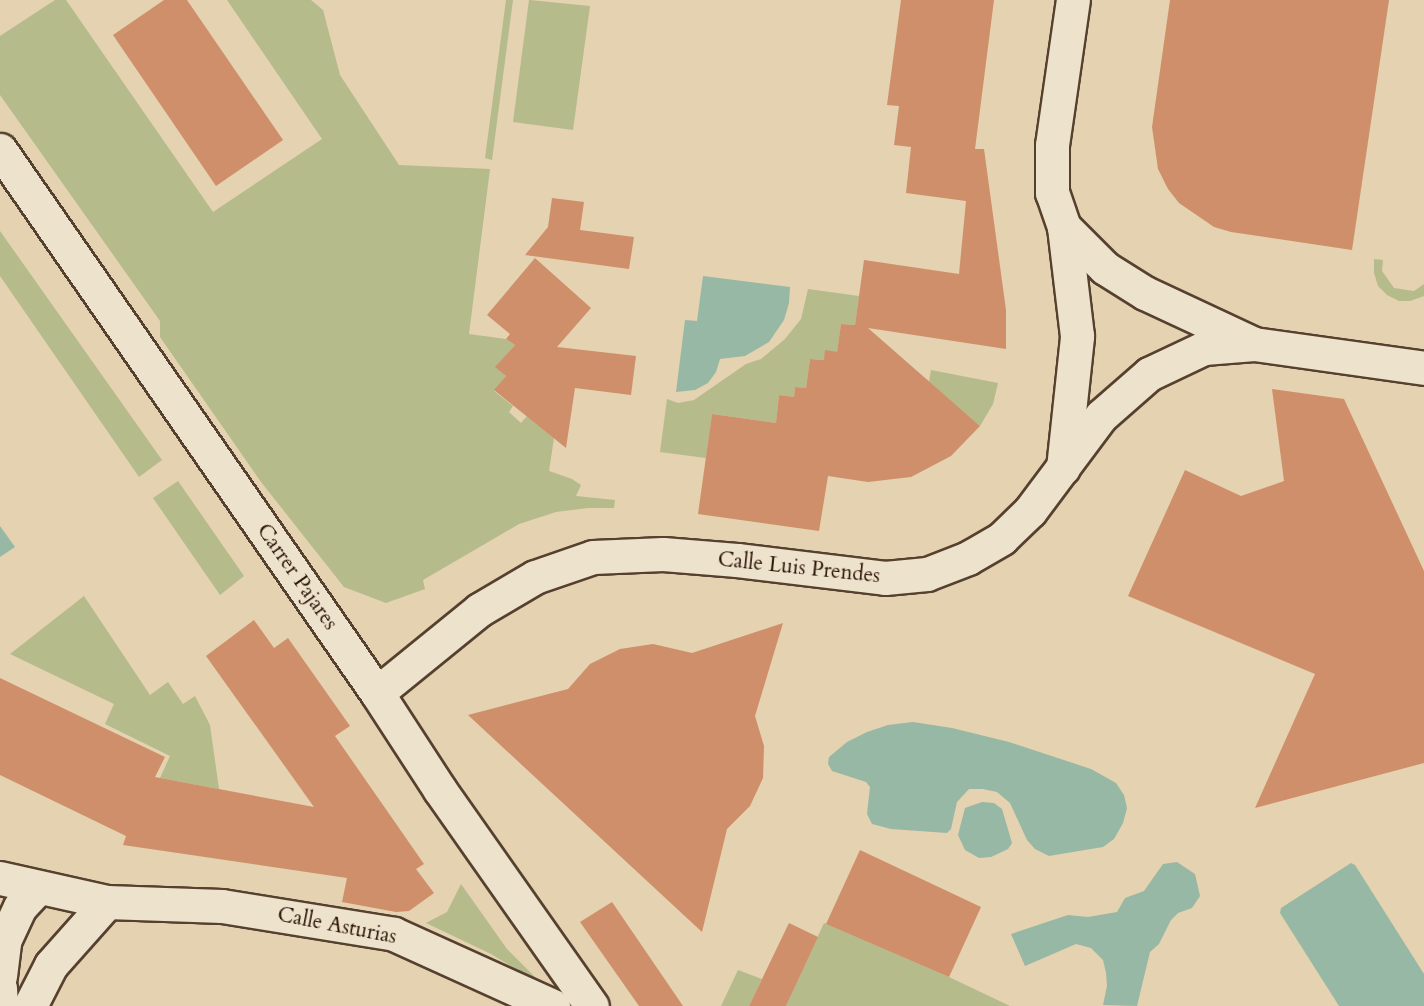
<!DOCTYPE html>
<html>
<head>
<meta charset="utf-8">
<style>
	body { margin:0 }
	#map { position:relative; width:1424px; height:1006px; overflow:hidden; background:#e4d2b0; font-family:Cardo,serif }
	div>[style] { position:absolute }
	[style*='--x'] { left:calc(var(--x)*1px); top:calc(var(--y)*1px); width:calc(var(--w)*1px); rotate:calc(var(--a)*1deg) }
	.green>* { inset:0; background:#b5bb8b }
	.water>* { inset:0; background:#97b8a5 }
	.building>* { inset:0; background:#cf8f6a }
	.roads { filter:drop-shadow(2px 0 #56402f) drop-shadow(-2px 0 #56402f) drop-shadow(0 2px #56402f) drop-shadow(0 -2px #56402f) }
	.minor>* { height:33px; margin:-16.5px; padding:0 16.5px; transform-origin:16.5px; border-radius:16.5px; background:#ede2cc }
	span { translate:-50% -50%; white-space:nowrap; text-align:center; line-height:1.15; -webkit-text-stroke:5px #ede2cc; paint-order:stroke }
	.street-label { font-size:21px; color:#270f04 }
</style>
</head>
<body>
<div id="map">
	<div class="green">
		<i style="clip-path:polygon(55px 0,66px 0,213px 212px,322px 139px,227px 0,311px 0,323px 10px,340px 75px,399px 165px,490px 169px,469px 334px,506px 339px,515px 345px,496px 367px,506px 376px,494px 391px,513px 406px,509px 412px,521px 423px,527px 416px,554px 438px,549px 471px,572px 479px,581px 485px,576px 496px,615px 500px,614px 508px,588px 508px,556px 512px,519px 524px,423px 580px,425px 589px,386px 603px,344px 587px,261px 482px,160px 337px,160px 321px,0 95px,0 36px)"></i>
		<i style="clip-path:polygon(506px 0,513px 0,492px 160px,485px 158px)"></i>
		<i style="clip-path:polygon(529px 0,590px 6px,573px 130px,513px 122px)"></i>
		<i style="clip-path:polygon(0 231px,162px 460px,139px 477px,0 276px)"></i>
		<i style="clip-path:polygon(1374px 259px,1383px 260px,1382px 271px,1394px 288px,1414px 291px,1424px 284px,1424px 296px,1410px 301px,1399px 301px,1387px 295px,1378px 286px,1374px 273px)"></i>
		<i style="clip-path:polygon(808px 289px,859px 296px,855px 325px,841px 324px,837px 352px,824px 360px,810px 359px,806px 388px,795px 387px,794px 397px,779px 395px,776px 423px,712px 414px,706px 458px,660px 452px,667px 399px,678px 403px,694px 400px,746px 364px,761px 359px,785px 339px,801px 319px)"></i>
		<i style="clip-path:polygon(931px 370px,998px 383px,993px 404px,980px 426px,929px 382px)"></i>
		<i style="clip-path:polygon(178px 481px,244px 576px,220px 595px,153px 498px)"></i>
		<i style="clip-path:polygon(84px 596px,150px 695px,168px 682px,183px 704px,195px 696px,210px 725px,219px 789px,160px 778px,170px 756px,105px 724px,114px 704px,10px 654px)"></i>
		<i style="clip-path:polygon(461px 884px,507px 949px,544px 986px,491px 954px,426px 923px,447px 912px)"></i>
		<i style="clip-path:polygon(824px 923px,949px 977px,1010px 1006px,786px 1006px)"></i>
		<i style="clip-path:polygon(738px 970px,762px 979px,749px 1006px,721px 1006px)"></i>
	</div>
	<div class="water">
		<i style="clip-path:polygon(703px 276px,790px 287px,789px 303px,784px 320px,769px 342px,745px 356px,720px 359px,716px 372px,708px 383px,695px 390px,676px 392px,685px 320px,697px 321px)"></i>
		<i style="clip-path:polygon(0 526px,15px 547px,0 557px)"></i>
		<i style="clip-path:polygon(913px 722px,952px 728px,1009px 742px,1091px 769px,1116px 783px,1124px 795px,1127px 808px,1123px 823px,1114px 839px,1103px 847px,1049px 856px,1035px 849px,1027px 840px,1010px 803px,997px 792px,983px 789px,969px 789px,957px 802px,951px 829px,947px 833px,891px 829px,872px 824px,867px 814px,870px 787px,866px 782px,832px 771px,828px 764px,829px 757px,847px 742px,867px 732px,888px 725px)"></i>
		<i style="clip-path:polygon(982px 802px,994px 803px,1002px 809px,1012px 843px,1008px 849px,991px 857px,979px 858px,965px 850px,958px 835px,965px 808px)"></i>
		<i style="clip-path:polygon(1177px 862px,1195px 874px,1200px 896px,1192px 908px,1178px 913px,1171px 920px,1159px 944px,1150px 952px,1137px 1006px,1103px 1005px,1107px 986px,1106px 973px,1103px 960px,1091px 948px,1076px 944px,1025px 966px,1011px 934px,1068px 915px,1088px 917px,1117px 912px,1125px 898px,1144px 891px,1163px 864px)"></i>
		<i style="clip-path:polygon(1351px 863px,1355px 865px,1424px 974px,1424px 1006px,1339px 1006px,1280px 913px,1281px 908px)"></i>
	</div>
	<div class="building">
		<i style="clip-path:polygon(164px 0,187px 0,283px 140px,216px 186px,113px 35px)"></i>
		<i style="clip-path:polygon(901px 0,994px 0,975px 149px,984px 149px,1006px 310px,1006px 349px,868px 328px,980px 426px,951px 456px,911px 477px,868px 482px,828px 476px,819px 531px,698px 514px,712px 414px,776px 423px,779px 395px,794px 397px,795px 387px,806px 388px,810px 359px,824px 360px,825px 350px,837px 352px,841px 324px,855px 325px,864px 260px,959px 274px,966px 201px,906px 193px,911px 147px,894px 145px,899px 106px,887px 105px)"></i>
		<i style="clip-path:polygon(1170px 0,1389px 0,1352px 250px,1231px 232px,1214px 227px,1179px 203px,1168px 189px,1158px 169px,1152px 127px)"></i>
		<i style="clip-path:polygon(552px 198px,584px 202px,580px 230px,634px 237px,629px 269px,525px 255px,548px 227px)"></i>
		<i style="clip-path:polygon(535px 258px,591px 308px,557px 347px,636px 356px,631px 395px,575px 388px,566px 448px,494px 390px,506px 376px,495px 367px,515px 345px,506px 339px,510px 334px,487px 315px)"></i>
		<i style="clip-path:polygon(1272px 389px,1344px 399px,1424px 571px,1424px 763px,1255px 808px,1315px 674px,1128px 596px,1185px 470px,1241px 496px,1284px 481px)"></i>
		<i style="clip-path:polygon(254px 620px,274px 648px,288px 638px,350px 726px,335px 736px,424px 864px,416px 869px,434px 893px,409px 911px,396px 912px,342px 902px,347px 878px,123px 845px,126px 836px,0 775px,0 678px,165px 757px,155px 777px,314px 807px,206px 656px)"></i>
		<i style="clip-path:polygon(783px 623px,755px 716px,764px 746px,763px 778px,750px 806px,727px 829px,702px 932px,468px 715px,568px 689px,590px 664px,620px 649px,653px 644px,692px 653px)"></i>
		<i style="clip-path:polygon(860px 850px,981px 907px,949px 977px,826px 924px)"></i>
		<i style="clip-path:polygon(612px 902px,683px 1006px,639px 1006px,580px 922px)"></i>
		<i style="clip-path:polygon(789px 923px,818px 937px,786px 1006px,749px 1006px)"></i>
	</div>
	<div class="roads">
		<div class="minor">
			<i style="--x:0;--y:150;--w:661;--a:55.23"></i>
			<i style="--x:377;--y:693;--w:116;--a:57"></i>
			<i style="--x:440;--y:790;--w:264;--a:54.9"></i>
			<i style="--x:1064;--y:227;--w:58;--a:45"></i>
			<i style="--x:1105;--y:268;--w:47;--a:32"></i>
			<i style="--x:1145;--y:293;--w:118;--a:25"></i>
			<i style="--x:1063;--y:468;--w:133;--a:-83.9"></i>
			<i style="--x:1077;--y:336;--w:110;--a:-96.8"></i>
			<i style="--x:1064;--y:227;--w:36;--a:-109"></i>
			<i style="--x:1052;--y:193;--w:48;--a:-90"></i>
			<i style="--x:1052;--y:145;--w:147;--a:-81.8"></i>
			<i style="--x:377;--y:693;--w:132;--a:-39.1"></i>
			<i style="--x:479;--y:610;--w:65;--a:-30.5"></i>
			<i style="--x:535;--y:577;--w:61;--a:-19"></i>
			<i style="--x:593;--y:557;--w:70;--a:-2.5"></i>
			<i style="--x:663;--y:554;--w:74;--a:4.6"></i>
			<i style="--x:737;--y:560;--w:149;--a:6.9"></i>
			<i style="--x:885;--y:578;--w:42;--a:-5.4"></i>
			<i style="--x:927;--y:574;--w:44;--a:-21.3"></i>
			<i style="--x:968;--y:558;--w:39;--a:-30"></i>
			<i style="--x:1002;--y:538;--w:39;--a:-44"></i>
			<i style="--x:1030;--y:511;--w:119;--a:-53.2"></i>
			<i style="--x:1101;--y:416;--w:64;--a:-41.2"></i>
			<i style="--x:1149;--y:374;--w:61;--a:-25.3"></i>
			<i style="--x:1204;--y:348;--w:50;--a:-4.6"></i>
			<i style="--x:1254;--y:344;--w:172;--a:8"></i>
			<i style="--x:0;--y:878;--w:110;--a:12.6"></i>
			<i style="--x:0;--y:976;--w:35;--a:-83"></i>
			<i style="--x:4;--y:941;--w:38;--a:-65"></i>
			<i style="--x:20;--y:907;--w:26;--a:-47"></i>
			<i style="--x:0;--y:988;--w:18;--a:87"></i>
			<i style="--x:30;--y:1006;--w:46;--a:-62.9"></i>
			<i style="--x:51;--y:965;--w:84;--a:-48.4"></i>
			<i style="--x:107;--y:902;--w:115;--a:2"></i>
			<i style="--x:222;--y:906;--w:174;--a:9.2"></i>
			<i style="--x:394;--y:934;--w:175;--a:24.4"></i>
		</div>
	</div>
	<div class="street-label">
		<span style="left:799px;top:568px;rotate:6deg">Calle Luis Prendes</span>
		<span style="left:297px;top:577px;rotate:55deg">Carrer Pajares</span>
		<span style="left:337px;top:926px;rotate:11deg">Calle Asturias</span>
	</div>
</div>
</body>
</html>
